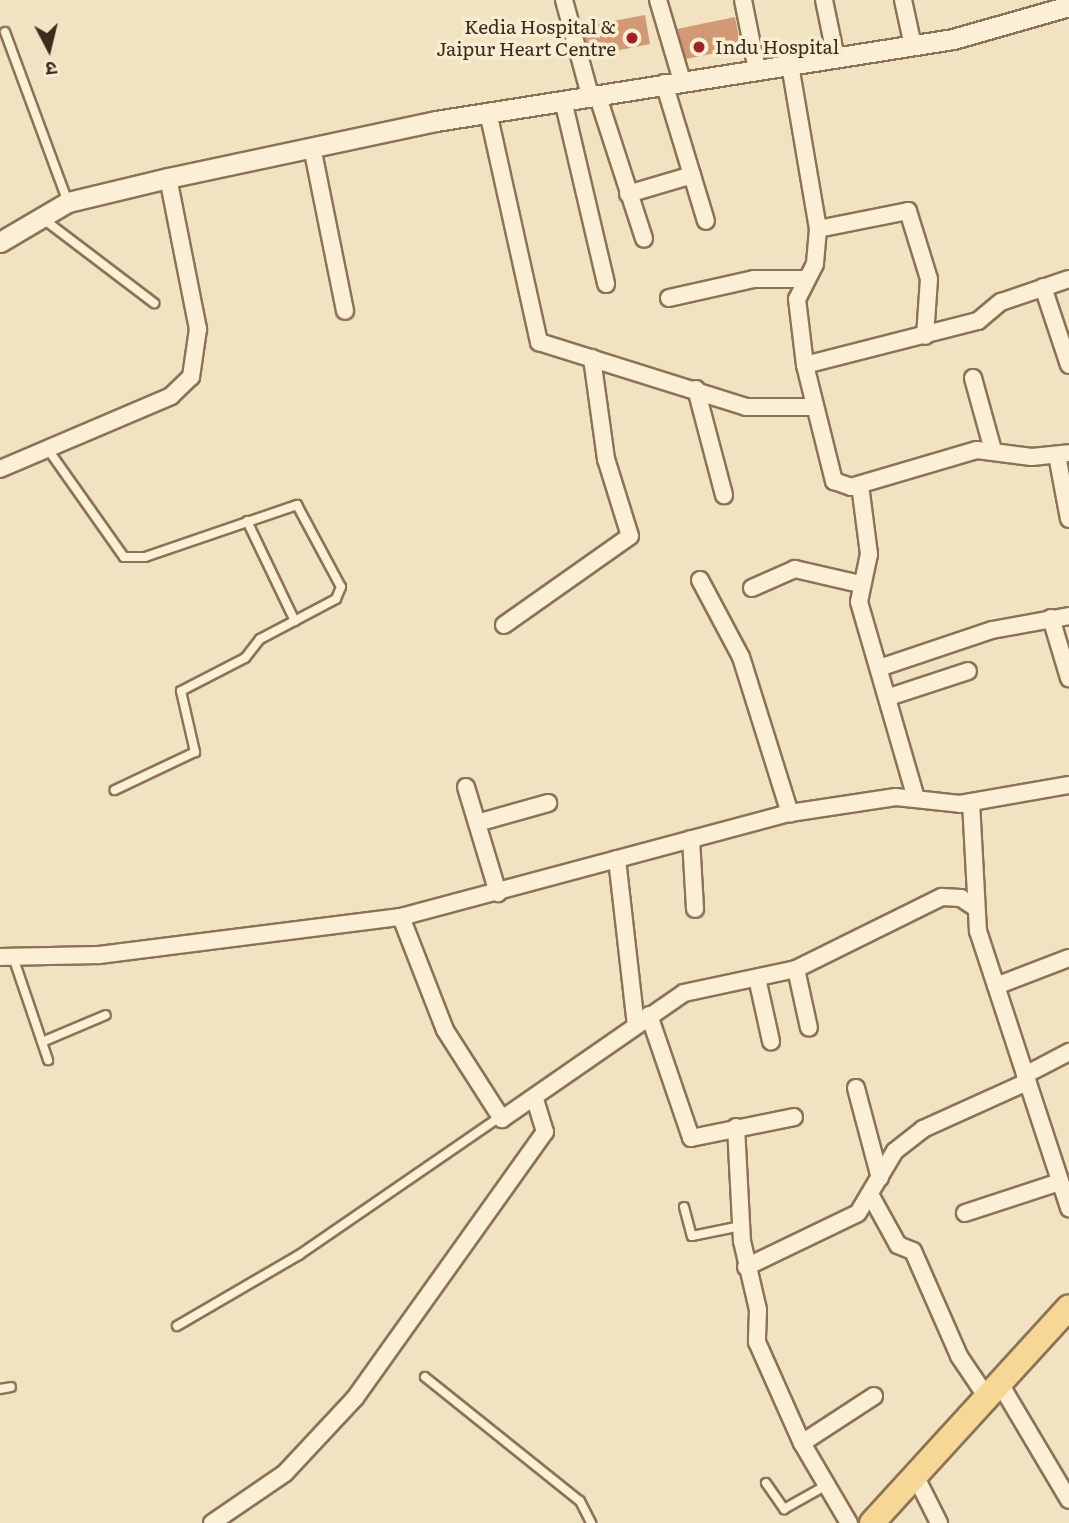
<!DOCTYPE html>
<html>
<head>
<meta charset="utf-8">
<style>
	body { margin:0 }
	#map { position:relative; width:1069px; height:1523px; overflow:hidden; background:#f1e2c1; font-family:Literata,"Noto Sans Devanagari",serif }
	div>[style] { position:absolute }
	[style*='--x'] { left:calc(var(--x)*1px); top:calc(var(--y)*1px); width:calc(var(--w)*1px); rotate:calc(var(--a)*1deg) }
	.building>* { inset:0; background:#d29a74 }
	.roads { filter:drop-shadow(2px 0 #8c7257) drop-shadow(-2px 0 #8c7257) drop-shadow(0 2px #8c7257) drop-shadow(0 -2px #8c7257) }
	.service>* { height:8px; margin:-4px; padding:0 4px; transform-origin:4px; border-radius:4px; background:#fbefd5 }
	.minor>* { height:16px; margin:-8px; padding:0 8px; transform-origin:8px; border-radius:8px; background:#fbefd5 }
	.tertiary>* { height:19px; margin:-9.5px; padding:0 9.5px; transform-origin:9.5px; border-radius:9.5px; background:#fbefd5 }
	.primary>* { height:24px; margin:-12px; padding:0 12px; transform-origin:12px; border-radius:12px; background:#f7d796 }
	.dots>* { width:19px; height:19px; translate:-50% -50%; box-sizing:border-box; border:4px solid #f8ecd1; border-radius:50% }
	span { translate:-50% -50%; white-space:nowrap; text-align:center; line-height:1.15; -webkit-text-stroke:7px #f8ecd1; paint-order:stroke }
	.poi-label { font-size:19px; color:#3b2b1d }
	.right { translate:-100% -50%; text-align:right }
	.left { translate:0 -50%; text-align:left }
	.north { position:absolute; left:14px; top:14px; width:70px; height:70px; -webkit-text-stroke:5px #f8ecd1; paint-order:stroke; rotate:173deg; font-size:19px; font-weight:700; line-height:28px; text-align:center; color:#3b2b1d }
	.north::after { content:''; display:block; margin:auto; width:24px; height:32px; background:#3b2b1d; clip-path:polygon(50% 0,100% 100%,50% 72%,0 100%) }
</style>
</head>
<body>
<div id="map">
	<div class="building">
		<i style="clip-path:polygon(645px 15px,650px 44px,590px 56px,582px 27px)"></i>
		<i style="clip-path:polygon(735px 17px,741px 48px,686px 59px,677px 29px)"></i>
	</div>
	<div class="roads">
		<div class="service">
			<i style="--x:5;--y:32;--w:181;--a:69.7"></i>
			<i style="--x:42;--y:218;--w:141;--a:37.2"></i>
			<i style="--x:47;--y:448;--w:133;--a:54.8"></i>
			<i style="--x:124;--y:557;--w:21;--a:0"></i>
			<i style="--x:145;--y:557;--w:161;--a:-18.9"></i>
			<i style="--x:297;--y:505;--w:93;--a:61.8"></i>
			<i style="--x:341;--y:587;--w:13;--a:113"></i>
			<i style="--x:336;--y:599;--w:86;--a:152.2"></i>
			<i style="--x:260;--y:639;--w:24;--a:128"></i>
			<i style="--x:245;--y:658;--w:72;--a:152.7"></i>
			<i style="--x:181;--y:691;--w:63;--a:77.1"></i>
			<i style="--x:195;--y:752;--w:89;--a:154.6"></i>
			<i style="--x:247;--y:521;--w:111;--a:64.4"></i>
			<i style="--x:13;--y:957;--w:109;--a:71.2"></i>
			<i style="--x:42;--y:1042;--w:69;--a:-22.9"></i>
			<i style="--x:684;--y:1207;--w:30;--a:75"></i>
			<i style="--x:692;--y:1236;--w:50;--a:-11.5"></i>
			<i style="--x:177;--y:1326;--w:141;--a:-30.2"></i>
			<i style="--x:299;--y:1255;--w:242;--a:-34.5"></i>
			<i style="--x:425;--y:1377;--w:198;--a:38.7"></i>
			<i style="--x:580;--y:1501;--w:25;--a:63"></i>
			<i style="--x:0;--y:1389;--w:11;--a:-10"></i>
			<i style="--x:766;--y:1483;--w:32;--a:55"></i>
			<i style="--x:784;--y:1509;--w:47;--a:-29.3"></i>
		</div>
		<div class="minor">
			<i style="--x:564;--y:0;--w:98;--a:74.7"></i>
			<i style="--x:658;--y:0;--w:84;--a:73.5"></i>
			<i style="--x:743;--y:0;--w:71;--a:78.7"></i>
			<i style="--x:824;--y:0;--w:59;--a:78.3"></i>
			<i style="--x:903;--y:0;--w:47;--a:77.7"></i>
			<i style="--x:790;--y:65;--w:166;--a:80.3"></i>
			<i style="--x:818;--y:229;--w:35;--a:95"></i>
			<i style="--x:815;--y:264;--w:39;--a:117"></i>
			<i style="--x:797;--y:299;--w:66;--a:83.1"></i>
			<i style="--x:805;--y:365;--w:120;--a:76"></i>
			<i style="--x:834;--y:481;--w:18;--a:19"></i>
			<i style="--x:851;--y:487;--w:131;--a:-16.4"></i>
			<i style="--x:977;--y:450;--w:55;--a:7.3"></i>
			<i style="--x:1032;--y:457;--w:37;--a:-6"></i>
			<i style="--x:664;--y:83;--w:144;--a:73.1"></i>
			<i style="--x:597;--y:94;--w:152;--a:72"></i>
			<i style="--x:563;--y:100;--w:189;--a:76.8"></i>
			<i style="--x:488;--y:112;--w:236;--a:77.5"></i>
			<i style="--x:539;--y:342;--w:217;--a:17.4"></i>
			<i style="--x:746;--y:407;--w:69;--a:0"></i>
			<i style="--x:312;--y:147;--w:167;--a:78.6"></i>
			<i style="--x:628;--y:194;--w:67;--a:-16.5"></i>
			<i style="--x:818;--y:229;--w:92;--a:-11.3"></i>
			<i style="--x:908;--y:211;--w:71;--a:72.8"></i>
			<i style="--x:929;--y:279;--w:57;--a:94"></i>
			<i style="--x:1043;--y:287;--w:82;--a:71.6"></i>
			<i style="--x:669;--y:298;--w:87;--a:-12.6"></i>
			<i style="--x:754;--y:279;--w:53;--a:0"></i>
			<i style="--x:805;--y:365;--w:179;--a:-14.3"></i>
			<i style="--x:978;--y:321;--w:30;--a:-40"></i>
			<i style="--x:1001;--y:302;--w:72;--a:-18.7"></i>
			<i style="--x:973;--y:378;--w:75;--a:74.5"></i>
			<i style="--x:696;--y:389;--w:110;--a:75.2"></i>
			<i style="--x:1057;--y:455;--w:65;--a:79.4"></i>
			<i style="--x:0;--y:469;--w:186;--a:-23.1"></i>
			<i style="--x:171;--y:396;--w:28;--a:-44"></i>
			<i style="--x:191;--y:377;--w:49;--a:-81.7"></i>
			<i style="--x:198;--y:329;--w:154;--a:-101.2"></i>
			<i style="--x:860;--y:485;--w:70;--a:82.6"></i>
			<i style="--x:869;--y:554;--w:49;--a:101.8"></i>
			<i style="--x:859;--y:602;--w:204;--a:73.8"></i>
			<i style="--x:700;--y:580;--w:87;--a:62"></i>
			<i style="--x:741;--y:657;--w:164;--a:72.6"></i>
			<i style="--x:752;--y:588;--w:47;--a:-23.8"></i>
			<i style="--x:795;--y:569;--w:67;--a:13"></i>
			<i style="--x:1051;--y:618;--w:63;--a:73.3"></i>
			<i style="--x:504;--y:625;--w:154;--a:-35.2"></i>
			<i style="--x:630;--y:536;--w:81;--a:-107.3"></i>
			<i style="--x:606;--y:459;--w:102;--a:-97.9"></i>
			<i style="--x:882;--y:667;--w:116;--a:-18.6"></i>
			<i style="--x:992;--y:630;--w:78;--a:-10.3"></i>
			<i style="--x:889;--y:697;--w:83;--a:-18.2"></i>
			<i style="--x:466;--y:787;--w:111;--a:73.2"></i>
			<i style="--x:971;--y:802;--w:129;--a:86.9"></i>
			<i style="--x:978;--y:931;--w:292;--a:71.8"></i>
			<i style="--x:477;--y:823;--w:74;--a:-15.7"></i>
			<i style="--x:691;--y:839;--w:70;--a:86.7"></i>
			<i style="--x:617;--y:859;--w:167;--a:83.5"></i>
			<i style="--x:401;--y:917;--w:121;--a:68.7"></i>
			<i style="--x:445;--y:1030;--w:106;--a:57.4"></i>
			<i style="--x:502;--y:1119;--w:221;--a:-34.7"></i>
			<i style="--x:684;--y:993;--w:115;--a:-12.1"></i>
			<i style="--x:796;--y:969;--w:163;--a:-26.3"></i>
			<i style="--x:942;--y:897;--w:19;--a:3"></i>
			<i style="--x:961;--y:898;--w:18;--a:34"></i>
			<i style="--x:0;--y:957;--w:99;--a:-1.2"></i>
			<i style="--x:99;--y:955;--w:304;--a:-7.2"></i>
			<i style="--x:401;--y:917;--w:403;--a:-15"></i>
			<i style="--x:790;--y:813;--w:107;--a:-8.6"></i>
			<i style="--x:896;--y:797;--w:64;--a:6.2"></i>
			<i style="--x:960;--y:804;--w:111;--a:-9.9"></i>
			<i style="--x:796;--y:969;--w:60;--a:77.6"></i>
			<i style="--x:757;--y:978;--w:65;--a:77.5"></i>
			<i style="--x:996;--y:986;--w:78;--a:-21"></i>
			<i style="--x:649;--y:1015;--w:130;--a:71.1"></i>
			<i style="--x:691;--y:1138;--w:105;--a:-11.5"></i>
			<i style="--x:1025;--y:1075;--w:50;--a:-27.6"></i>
			<i style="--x:856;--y:1088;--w:93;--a:75.1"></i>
			<i style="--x:736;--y:1127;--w:114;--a:87"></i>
			<i style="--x:742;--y:1241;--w:71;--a:76.9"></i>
			<i style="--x:758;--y:1310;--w:32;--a:92"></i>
			<i style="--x:757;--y:1342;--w:111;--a:66"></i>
			<i style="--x:802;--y:1443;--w:93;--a:59.6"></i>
			<i style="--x:871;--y:1196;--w:56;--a:61.1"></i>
			<i style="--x:898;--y:1245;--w:16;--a:22"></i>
			<i style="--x:913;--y:1251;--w:115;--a:66.3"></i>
			<i style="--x:959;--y:1356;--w:48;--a:56"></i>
			<i style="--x:965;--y:1213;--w:100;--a:-18.1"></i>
			<i style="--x:746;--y:1267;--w:124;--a:-25.7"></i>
			<i style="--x:858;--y:1213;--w:72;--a:-59.2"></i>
			<i style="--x:895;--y:1151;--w:36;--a:-38"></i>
			<i style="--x:923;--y:1129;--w:114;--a:-24.3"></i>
			<i style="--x:999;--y:1382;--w:137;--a:59.3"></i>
			<i style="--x:802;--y:1443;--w:86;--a:-33.1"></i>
			<i style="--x:915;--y:1475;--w:54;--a:63.4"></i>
			<i style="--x:212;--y:1523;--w:88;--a:-34.4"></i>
			<i style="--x:285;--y:1473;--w:103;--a:-47"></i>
			<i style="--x:355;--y:1398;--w:327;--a:-54.5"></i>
			<i style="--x:545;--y:1132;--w:34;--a:-107"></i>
		</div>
		<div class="tertiary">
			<i style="--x:0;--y:242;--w:79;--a:-30.5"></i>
			<i style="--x:68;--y:202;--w:103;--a:-13.5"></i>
			<i style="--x:168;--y:178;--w:274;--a:-12"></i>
			<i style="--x:436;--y:121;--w:523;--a:-9.01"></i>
			<i style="--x:953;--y:39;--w:121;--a:-15.9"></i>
		</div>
		<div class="primary">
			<i style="--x:872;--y:1523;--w:292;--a:-47.6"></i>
		</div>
	</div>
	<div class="dots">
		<i style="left:632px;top:38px;background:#9f2326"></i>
		<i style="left:699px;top:47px;background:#9f2326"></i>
	</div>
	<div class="poi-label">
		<span class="right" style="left:616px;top:38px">Kedia Hospital &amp;<br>Jaipur Heart Centre</span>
		<span class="left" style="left:715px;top:47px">Indu Hospital</span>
	</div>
	<div class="north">उ</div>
</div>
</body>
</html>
